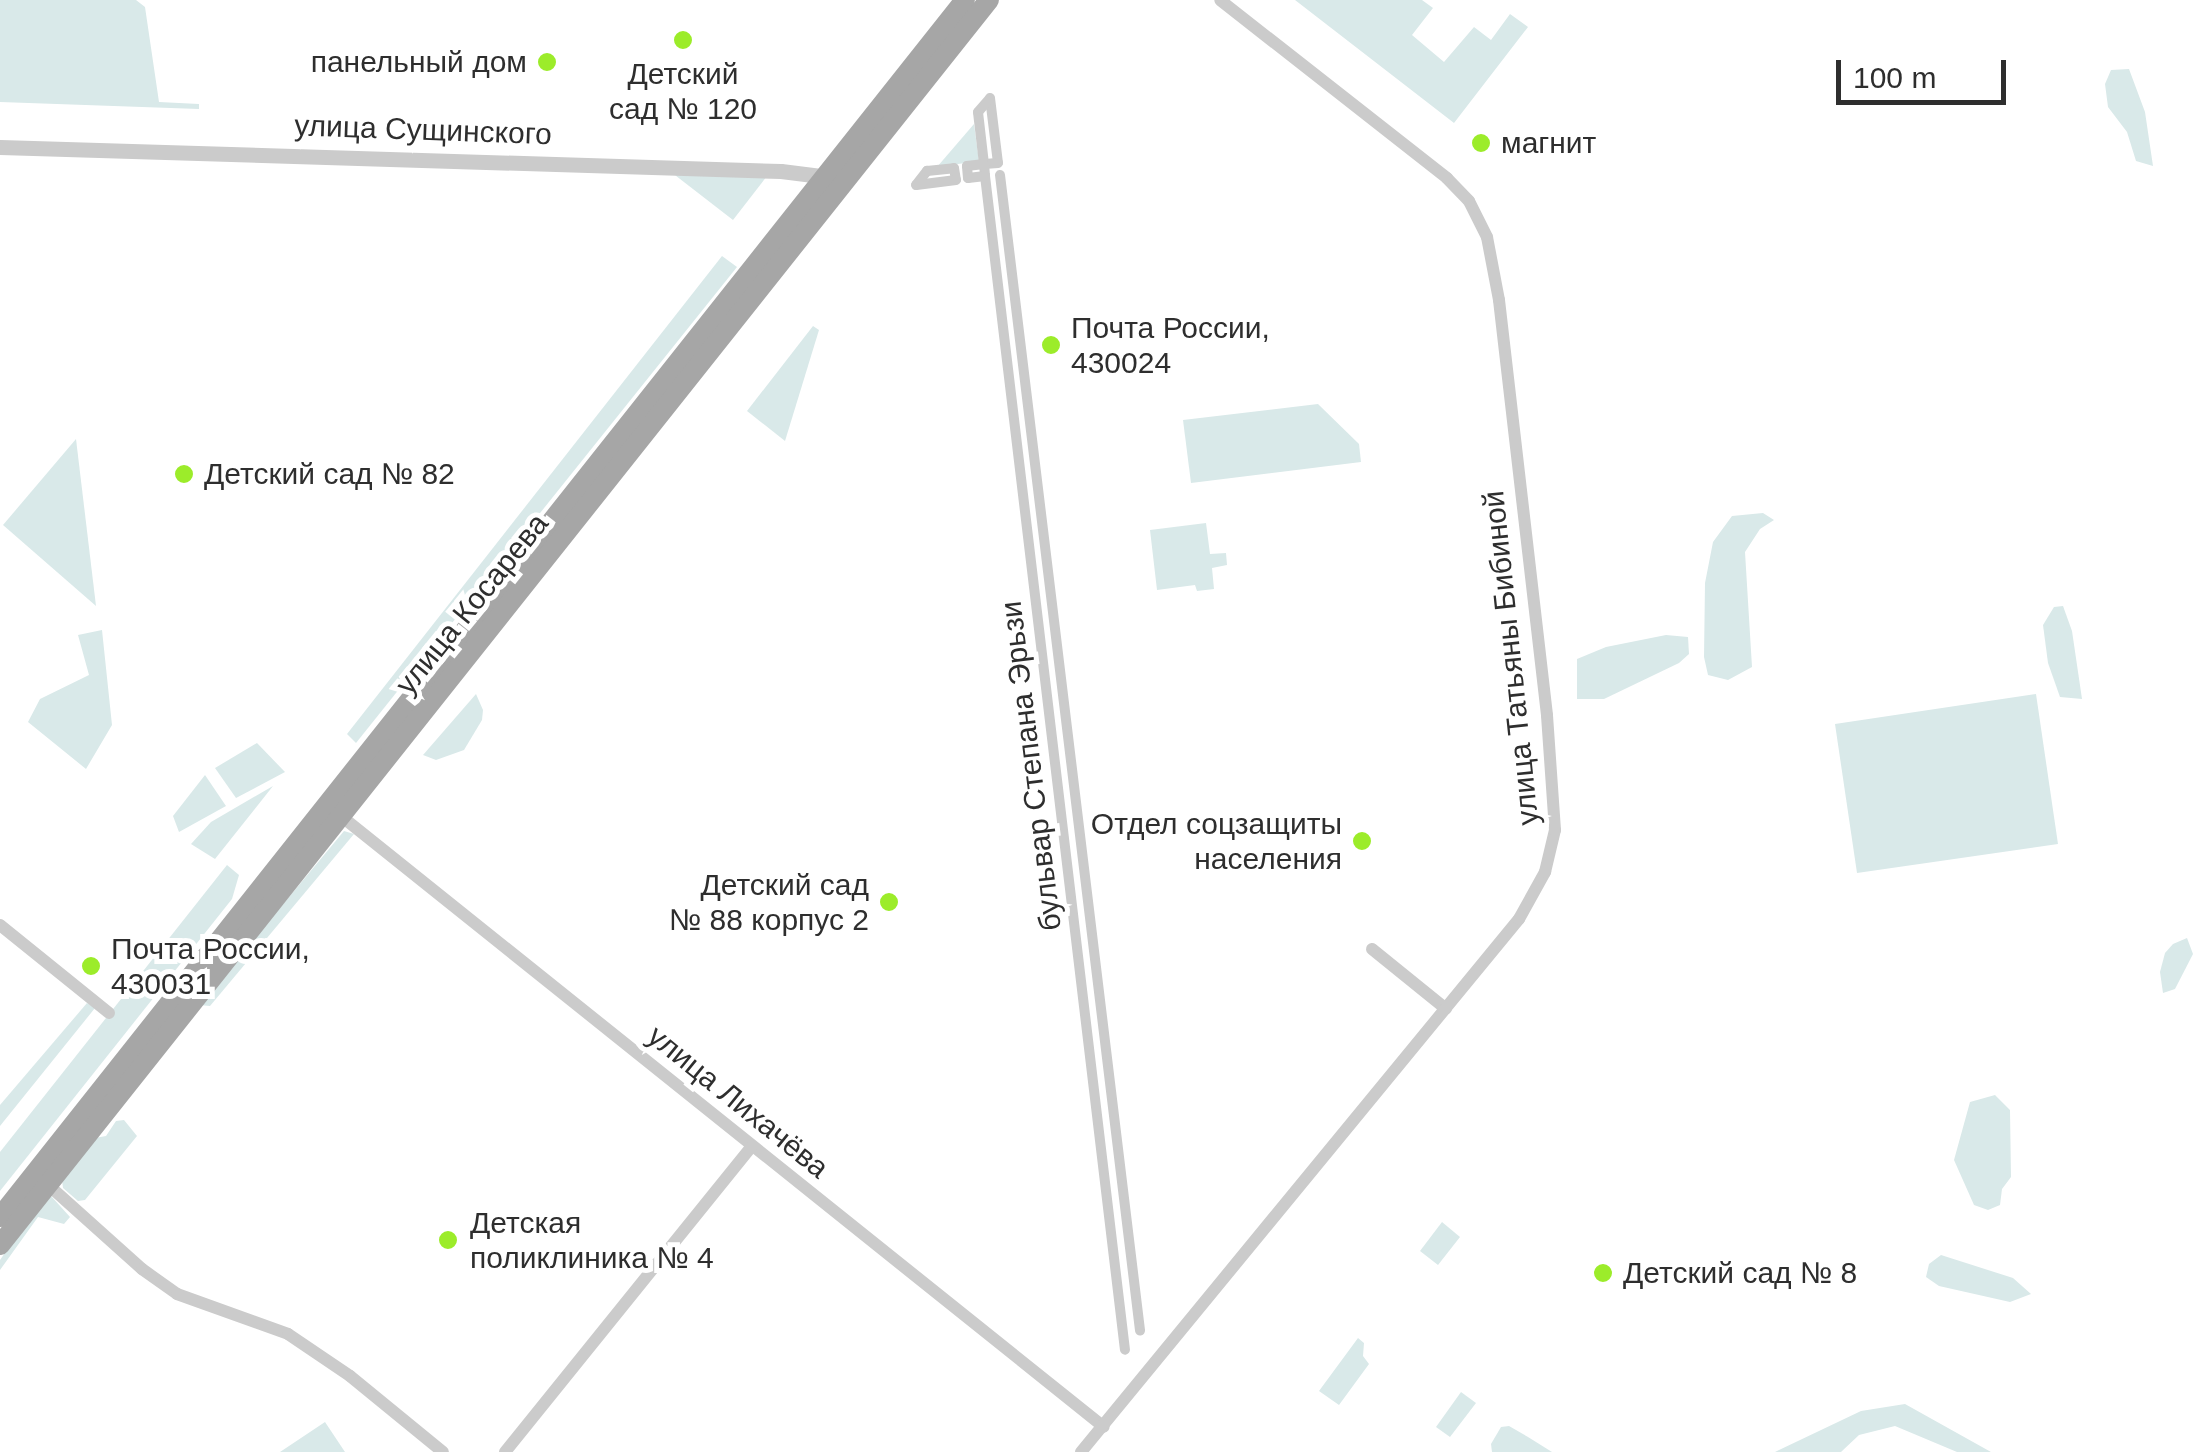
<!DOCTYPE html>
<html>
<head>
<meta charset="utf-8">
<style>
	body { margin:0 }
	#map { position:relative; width:2201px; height:1452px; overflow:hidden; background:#fff; font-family:Arial,sans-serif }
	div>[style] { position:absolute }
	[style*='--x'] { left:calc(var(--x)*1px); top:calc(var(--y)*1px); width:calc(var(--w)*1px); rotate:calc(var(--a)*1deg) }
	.green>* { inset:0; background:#d9e9e9 }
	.pedestrian>* { height:10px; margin:-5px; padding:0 5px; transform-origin:5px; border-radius:5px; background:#cbcbcb }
	.minor>* { height:12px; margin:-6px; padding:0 6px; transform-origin:6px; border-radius:6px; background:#cbcbcb }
	.tertiary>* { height:15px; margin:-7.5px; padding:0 7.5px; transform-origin:7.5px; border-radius:7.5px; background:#cbcbcb }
	.primary>* { height:20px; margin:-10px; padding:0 10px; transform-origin:10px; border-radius:10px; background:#a6a6a6 }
	.dots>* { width:28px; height:28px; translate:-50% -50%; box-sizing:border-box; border:5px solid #fff; border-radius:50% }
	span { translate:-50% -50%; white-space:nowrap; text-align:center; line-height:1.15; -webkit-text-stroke:10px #fff; paint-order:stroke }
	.poi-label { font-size:30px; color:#2e2e2e }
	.right { translate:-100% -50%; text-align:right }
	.left { translate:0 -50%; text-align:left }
	.street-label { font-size:30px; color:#2e2e2e }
	.scale { position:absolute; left:1836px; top:60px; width:170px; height:45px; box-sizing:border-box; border:5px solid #2e2e2e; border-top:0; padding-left:12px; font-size:30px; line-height:35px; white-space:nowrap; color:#2e2e2e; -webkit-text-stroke:8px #fff; paint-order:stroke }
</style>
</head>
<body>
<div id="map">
	<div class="green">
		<i style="clip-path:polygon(0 0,136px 0,145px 7px,159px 102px,199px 104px,199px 109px,0 102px)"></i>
		<i style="clip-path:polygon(1295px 0,1422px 0,1433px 8px,1412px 35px,1444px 62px,1474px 27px,1491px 40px,1510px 14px,1528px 27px,1454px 123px)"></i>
		<i style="clip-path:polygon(2129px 69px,2145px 112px,2153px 166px,2136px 161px,2127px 132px,2108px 107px,2105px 84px,2111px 70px)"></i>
		<i style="clip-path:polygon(974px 124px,979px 161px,937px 167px)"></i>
		<i style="clip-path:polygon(671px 172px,767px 176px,733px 220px)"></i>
		<i style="clip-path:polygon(722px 256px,737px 267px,356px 743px,347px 734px)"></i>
		<i style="clip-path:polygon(813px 326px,819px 330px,785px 441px,747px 411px)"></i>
		<i style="clip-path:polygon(1318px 404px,1359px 444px,1361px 462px,1191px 483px,1183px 420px)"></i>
		<i style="clip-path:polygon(76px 439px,96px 606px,3px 525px)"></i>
		<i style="clip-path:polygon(1763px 513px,1774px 520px,1760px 529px,1745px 552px,1752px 667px,1728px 680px,1708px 675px,1704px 657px,1705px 583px,1713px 542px,1732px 516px)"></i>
		<i style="clip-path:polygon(1206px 523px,1210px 554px,1226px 553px,1227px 565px,1212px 568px,1214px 589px,1197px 591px,1195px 585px,1157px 590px,1150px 530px)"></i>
		<i style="clip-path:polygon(2063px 606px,2072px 631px,2082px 699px,2060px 697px,2048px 663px,2043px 625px,2054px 607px)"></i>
		<i style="clip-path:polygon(102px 630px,112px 725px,86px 769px,28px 722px,40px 699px,89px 675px,78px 635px)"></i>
		<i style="clip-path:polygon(1666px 635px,1688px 637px,1689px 654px,1679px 663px,1604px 699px,1577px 699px,1577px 659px,1606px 647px)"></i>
		<i style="clip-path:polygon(476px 694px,483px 710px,482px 720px,464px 750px,436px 760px,423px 755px)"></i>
		<i style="clip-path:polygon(2036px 694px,2058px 844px,1857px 873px,1835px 724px)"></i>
		<i style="clip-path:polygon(257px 743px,285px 772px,236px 798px,215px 768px)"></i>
		<i style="clip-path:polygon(205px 775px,226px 806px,179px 832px,173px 816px)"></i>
		<i style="clip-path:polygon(273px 786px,215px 859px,191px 844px,211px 822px)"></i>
		<i style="clip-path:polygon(344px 831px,354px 834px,210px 1006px,199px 1005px)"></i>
		<i style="clip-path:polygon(227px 865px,239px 875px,232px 899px,0 1191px,0 1152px)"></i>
		<i style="clip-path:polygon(2187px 938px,2193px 954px,2175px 989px,2163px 993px,2160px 972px,2165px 953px,2173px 944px)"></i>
		<i style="clip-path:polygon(87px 1003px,95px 1008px,0 1126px,0 1105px)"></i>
		<i style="clip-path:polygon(1995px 1095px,2010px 1110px,2011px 1177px,2002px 1189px,2000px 1205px,1988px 1210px,1974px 1205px,1954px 1160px,1970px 1102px)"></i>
		<i style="clip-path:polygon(124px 1120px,137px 1136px,85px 1200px,78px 1201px,63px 1188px,62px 1180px,95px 1138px,106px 1136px,116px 1121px)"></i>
		<i style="clip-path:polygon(51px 1196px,70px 1217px,64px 1224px,38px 1217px,0 1270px,0 1260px,11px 1244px)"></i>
		<i style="clip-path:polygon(1442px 1222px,1460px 1237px,1438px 1265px,1420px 1251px)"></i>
		<i style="clip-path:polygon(1941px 1255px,2013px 1278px,2031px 1294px,2010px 1302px,1939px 1286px,1926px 1277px,1929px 1264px)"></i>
		<i style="clip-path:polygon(1358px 1338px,1364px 1343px,1363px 1356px,1369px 1364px,1339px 1405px,1319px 1391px)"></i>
		<i style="clip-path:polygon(1461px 1392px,1476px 1403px,1450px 1437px,1436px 1427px)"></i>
		<i style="clip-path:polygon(1905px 1404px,1991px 1452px,1957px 1452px,1895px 1426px,1859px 1435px,1841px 1452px,1775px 1452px,1861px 1411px)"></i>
		<i style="clip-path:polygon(325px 1422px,345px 1452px,280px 1452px)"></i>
		<i style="clip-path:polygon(1509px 1426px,1528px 1437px,1552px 1452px,1492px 1452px,1491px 1444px,1501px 1427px)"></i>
	</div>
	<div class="pedestrian">
		<i style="--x:990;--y:98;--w:65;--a:83"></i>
		<i style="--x:998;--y:163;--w:14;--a:176"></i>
		<i style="--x:984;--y:164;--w:52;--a:-96.6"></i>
		<i style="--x:978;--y:112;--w:18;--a:-49"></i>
		<i style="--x:984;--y:164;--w:12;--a:85"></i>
		<i style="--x:985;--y:176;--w:17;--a:173"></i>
		<i style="--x:968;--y:178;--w:12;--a:-95"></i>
		<i style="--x:967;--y:166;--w:17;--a:-7"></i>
		<i style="--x:954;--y:168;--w:12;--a:81"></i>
		<i style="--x:956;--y:180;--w:40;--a:172.9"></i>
		<i style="--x:916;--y:185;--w:18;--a:-52"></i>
		<i style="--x:927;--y:171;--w:27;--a:-6"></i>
		<i style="--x:1000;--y:175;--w:1164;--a:83.09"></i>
		<i style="--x:985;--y:176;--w:1182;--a:83.2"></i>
	</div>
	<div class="minor">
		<i style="--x:341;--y:816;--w:977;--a:38.69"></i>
		<i style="--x:0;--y:925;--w:140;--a:38.9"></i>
		<i style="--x:1372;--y:949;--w:95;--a:39"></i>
		<i style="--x:45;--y:1182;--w:130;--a:41.9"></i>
		<i style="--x:142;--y:1269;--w:43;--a:35.5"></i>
		<i style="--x:177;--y:1294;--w:118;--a:19.8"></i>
		<i style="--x:288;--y:1334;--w:75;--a:34.1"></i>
		<i style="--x:350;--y:1376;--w:120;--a:39.3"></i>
		<i style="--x:505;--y:1452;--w:393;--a:-51.1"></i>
		<i style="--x:1081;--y:1452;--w:690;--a:-50.59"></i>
		<i style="--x:1519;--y:919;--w:54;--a:-61"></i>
		<i style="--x:1545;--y:872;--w:43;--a:-76.6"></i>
		<i style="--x:1555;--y:830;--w:115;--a:-94"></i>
		<i style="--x:1547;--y:715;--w:418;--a:-96.6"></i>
		<i style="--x:1499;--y:300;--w:64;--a:-100.8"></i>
		<i style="--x:1487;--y:237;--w:40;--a:-116.6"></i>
		<i style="--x:1469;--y:201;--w:32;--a:-134"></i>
		<i style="--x:1447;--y:178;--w:288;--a:-141.9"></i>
	</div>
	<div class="tertiary">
		<i style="--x:0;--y:147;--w:781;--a:1.76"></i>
		<i style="--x:781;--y:171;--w:40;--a:7.1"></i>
	</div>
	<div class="primary">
		<i style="--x:0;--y:1217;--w:1553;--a:-51.59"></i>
		<i style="--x:0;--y:1245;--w:1590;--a:-51.54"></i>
	</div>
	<div class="dots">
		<i style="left:683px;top:40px;background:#9cec2a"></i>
		<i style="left:547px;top:62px;background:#9cec2a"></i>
		<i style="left:1481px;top:143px;background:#9cec2a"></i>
		<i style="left:1051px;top:345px;background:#9cec2a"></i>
		<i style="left:184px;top:474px;background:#9cec2a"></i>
		<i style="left:1362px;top:841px;background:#9cec2a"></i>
		<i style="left:889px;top:902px;background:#9cec2a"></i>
		<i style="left:91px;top:966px;background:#9cec2a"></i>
		<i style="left:448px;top:1240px;background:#9cec2a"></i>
		<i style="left:1603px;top:1273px;background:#9cec2a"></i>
	</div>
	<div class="poi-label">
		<span class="right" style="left:527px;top:62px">панельный дом</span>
		<span style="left:683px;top:91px">Детский<br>сад № 120</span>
		<span class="left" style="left:1501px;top:143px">магнит</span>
		<span class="left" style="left:1071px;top:345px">Почта России,<br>430024</span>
		<span class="left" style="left:204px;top:474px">Детский сад № 82</span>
		<span class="right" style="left:1342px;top:841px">Отдел соцзащиты<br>населения</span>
		<span class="right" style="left:869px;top:902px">Детский сад<br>№ 88 корпус 2</span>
		<span class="left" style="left:111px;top:966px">Почта России,<br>430031</span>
		<span class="left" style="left:470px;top:1240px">Детская<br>поликлиника № 4</span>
		<span class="left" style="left:1623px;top:1273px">Детский сад № 8</span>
	</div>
	<div class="street-label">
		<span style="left:423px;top:130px;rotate:2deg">улица Сущинского</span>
		<span style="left:472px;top:604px;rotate:-51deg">улица Косарева</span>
		<span style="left:1511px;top:658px;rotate:-96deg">улица Татьяны Бибиной</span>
		<span style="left:1031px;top:766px;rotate:-97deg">бульвар Степана Эрьзи</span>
		<span style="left:738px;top:1102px;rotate:39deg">улица Лихачёва</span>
	</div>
	<div class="scale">100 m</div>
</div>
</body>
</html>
